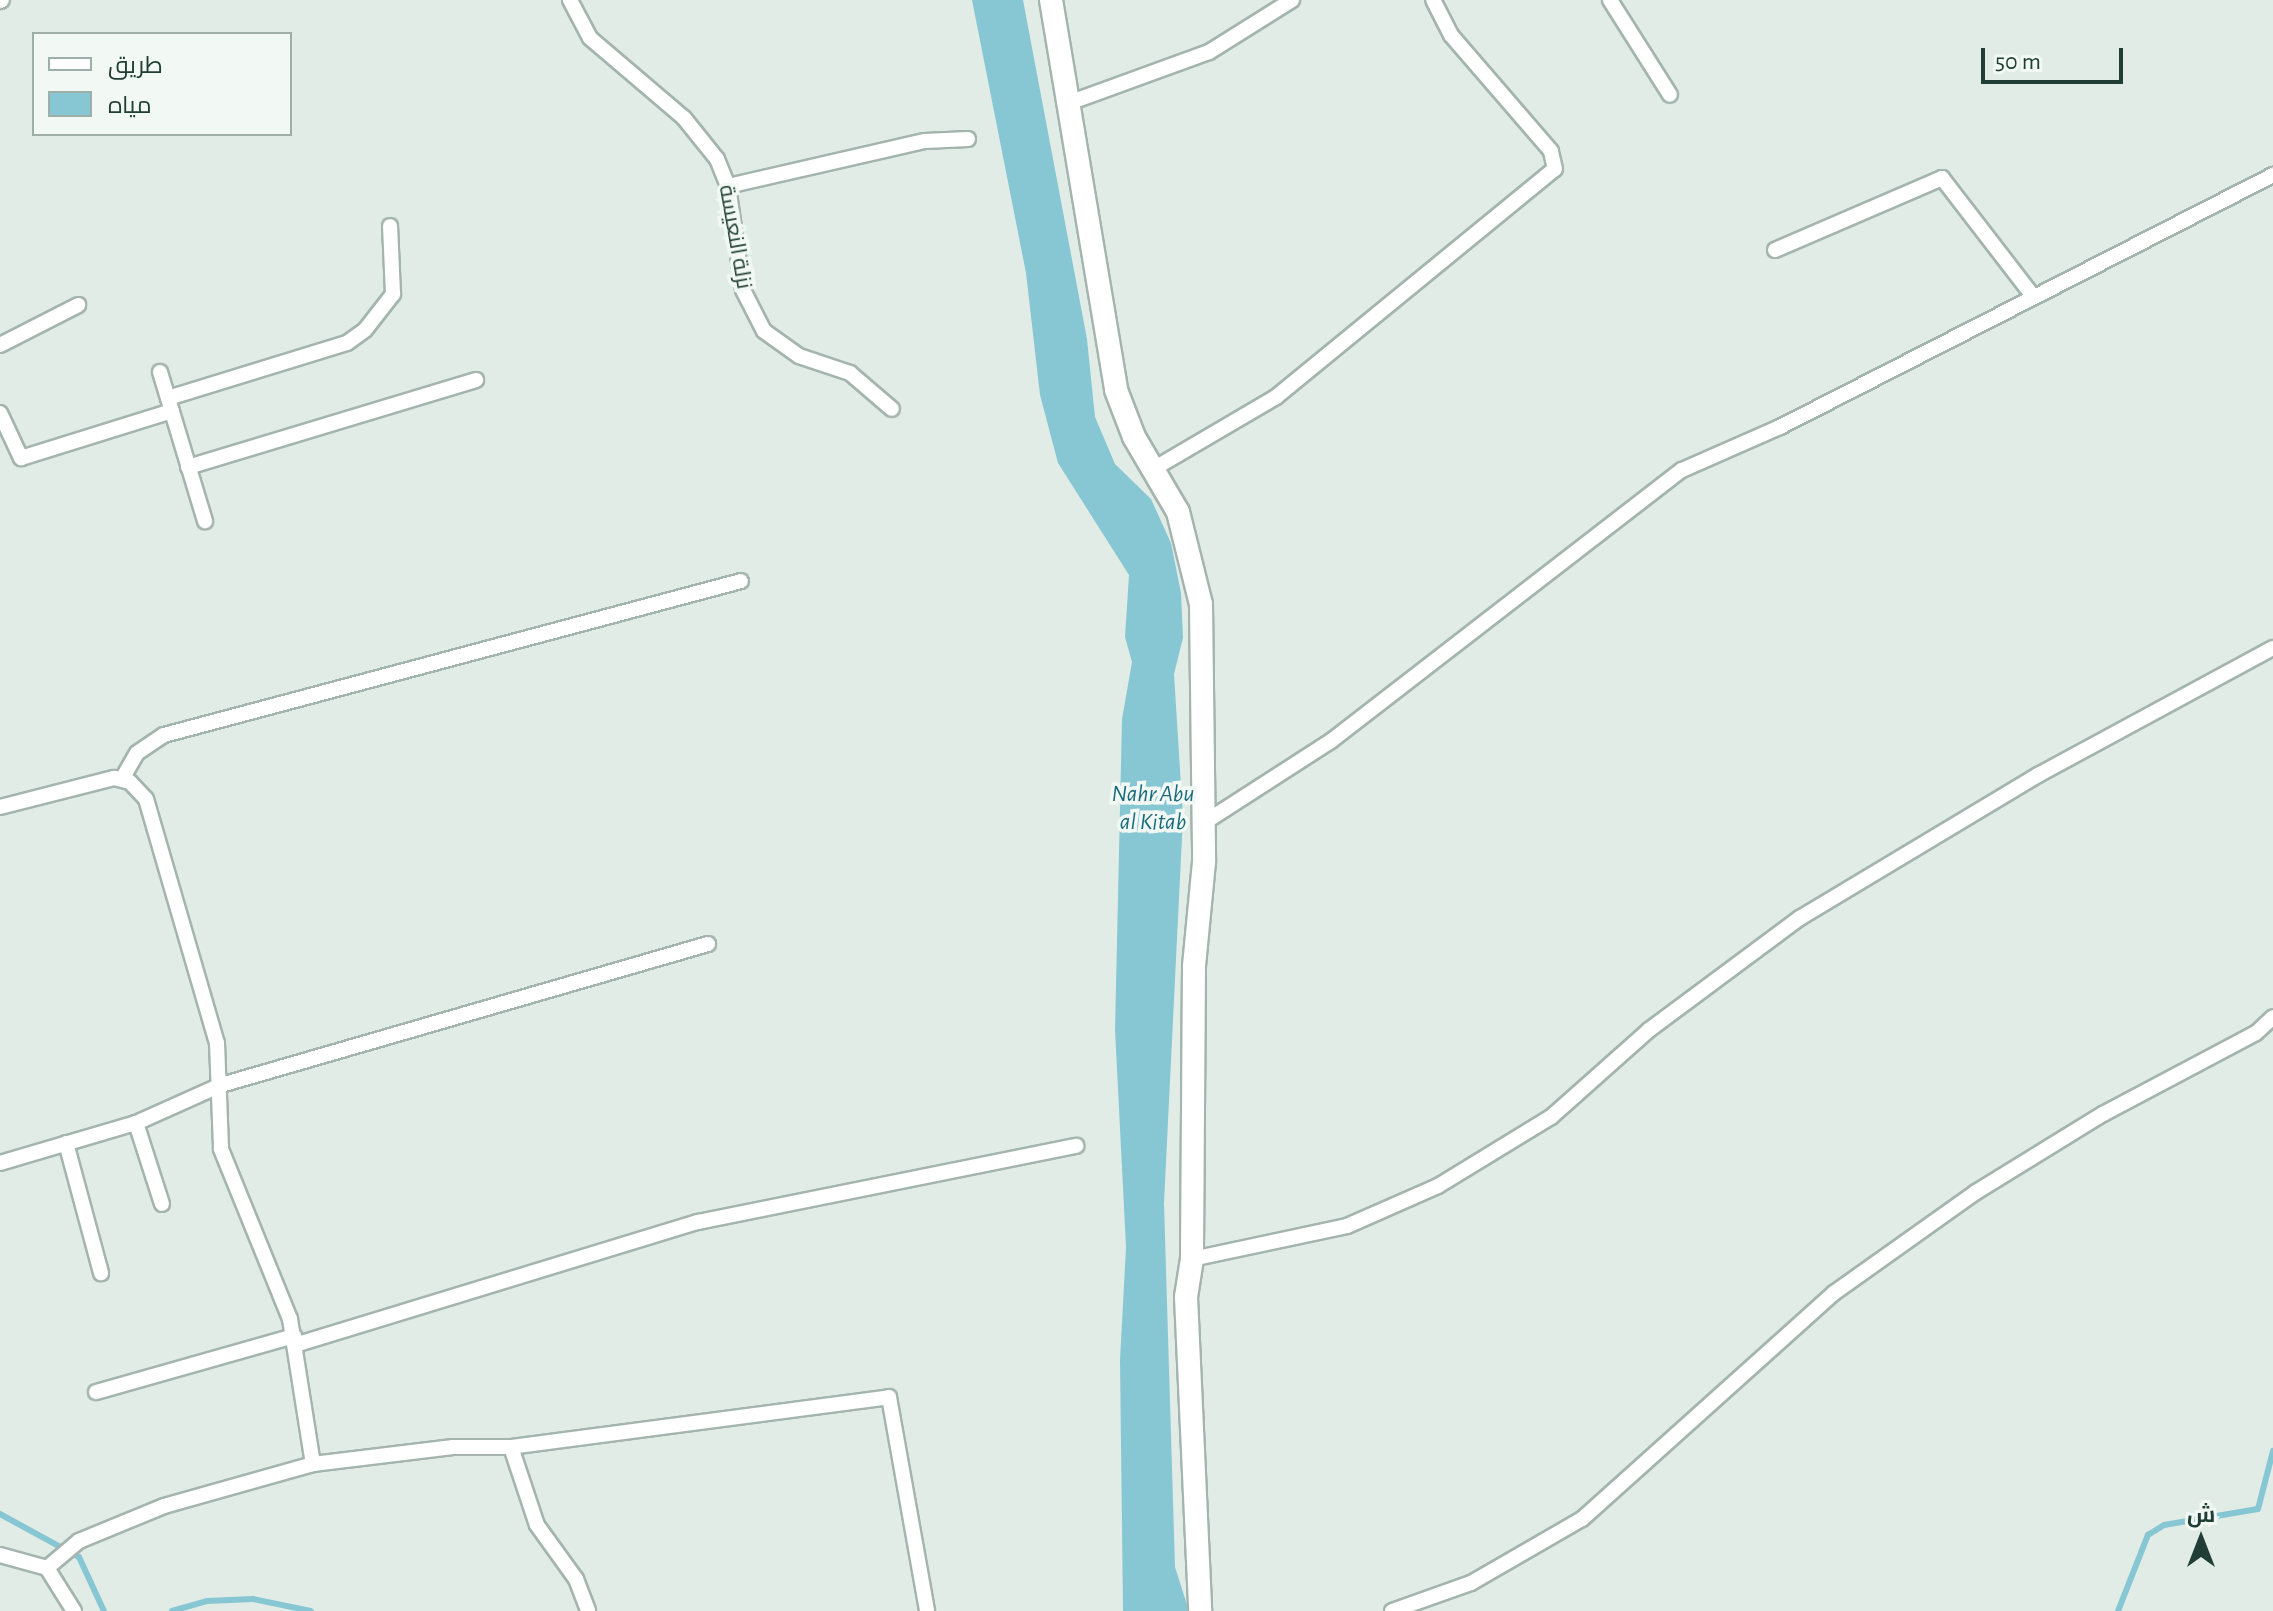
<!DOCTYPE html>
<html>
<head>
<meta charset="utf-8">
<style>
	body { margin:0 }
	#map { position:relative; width:2273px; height:1611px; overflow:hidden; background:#e1ece7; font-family:"Alegreya Sans",Cairo,sans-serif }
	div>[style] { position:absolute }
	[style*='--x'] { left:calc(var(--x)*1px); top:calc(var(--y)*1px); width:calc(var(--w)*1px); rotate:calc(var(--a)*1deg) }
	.water>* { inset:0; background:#87c7d3 }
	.stream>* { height:6px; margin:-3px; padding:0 3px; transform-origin:3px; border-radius:3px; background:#87c7d3 }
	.roads { filter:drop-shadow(2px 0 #a4b4ae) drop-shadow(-2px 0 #a4b4ae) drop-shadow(0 2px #a4b4ae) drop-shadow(0 -2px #a4b4ae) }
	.street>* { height:14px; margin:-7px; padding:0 7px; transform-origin:7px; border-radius:7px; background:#fff }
	.secondary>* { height:22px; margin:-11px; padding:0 11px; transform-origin:11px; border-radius:11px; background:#fff }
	span { translate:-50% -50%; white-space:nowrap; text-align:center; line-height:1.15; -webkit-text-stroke:7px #f2f9f5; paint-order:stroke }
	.street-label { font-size:22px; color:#213e36 }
	.water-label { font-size:24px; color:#196b7b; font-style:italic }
	.legend { position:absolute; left:32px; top:32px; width:260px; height:104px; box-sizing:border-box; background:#f2f9f5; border:2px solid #9eaea9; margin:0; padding:10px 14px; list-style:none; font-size:24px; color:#213e36 }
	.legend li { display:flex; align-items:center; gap:16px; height:40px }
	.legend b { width:40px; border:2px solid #9eaea9 }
	.north { position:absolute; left:2161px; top:1499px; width:80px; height:80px; -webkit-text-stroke:6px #f2f9f5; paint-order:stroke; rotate:0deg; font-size:22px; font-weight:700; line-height:32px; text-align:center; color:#213e36 }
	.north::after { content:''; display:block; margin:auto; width:28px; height:36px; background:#213e36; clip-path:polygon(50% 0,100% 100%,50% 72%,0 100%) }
	.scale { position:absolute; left:1981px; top:48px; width:142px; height:36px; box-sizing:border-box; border:4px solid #213e36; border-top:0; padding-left:10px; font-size:24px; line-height:28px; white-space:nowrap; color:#213e36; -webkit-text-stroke:6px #f2f9f5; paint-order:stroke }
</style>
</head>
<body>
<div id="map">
	<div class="water">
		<i style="clip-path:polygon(972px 0,1023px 0,1087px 339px,1095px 417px,1115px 464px,1151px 499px,1171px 543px,1181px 593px,1183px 638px,1174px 674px,1183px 817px,1164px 1203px,1175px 1567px,1189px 1611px,1123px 1611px,1120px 1360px,1126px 1247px,1115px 1030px,1122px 719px,1132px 662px,1125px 637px,1129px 575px,1058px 463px,1040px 395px,1026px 273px)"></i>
	</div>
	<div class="stream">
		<i style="--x:0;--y:1514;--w:90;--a:28.6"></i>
		<i style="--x:79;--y:1557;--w:60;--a:65.2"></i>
		<i style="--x:172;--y:1611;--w:36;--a:-16"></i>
		<i style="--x:207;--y:1601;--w:46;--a:-2.5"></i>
		<i style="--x:253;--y:1599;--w:59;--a:11.7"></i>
		<i style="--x:2118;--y:1611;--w:82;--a:-68.5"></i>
		<i style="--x:2148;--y:1535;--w:19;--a:-32"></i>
		<i style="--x:2164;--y:1525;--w:95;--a:-9.7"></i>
		<i style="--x:2258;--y:1509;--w:60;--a:-75.5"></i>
	</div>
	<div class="roads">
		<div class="street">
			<i style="--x:570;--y:0;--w:43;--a:62.2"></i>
			<i style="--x:590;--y:38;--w:123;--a:40.4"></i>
			<i style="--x:684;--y:118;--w:53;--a:51.2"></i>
			<i style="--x:717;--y:159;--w:29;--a:68"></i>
			<i style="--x:728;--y:186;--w:105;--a:81.8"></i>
			<i style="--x:743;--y:290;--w:46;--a:62.9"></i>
			<i style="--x:764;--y:331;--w:43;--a:35.5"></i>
			<i style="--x:799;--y:356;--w:54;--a:18.4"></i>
			<i style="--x:850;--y:373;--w:55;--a:40.6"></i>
			<i style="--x:1610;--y:0;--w:112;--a:57.7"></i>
			<i style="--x:0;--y:1;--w:2;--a:-27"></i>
			<i style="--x:1066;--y:104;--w:152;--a:-20"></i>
			<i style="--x:1209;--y:52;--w:98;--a:-32.1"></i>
			<i style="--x:728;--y:186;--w:202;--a:-12.9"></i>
			<i style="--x:925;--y:141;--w:43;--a:-2.7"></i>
			<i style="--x:1775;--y:250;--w:182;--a:-23.3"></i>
			<i style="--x:1942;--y:178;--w:149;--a:52.4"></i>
			<i style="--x:0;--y:345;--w:88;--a:-27.1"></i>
			<i style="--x:160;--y:372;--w:156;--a:73.2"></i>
			<i style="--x:168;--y:398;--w:187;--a:-17.1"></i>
			<i style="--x:347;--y:343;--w:22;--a:-36"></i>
			<i style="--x:365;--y:330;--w:46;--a:-52.1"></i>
			<i style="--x:393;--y:294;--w:68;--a:-92.5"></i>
			<i style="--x:0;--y:413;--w:50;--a:65"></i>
			<i style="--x:21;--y:458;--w:158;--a:-17.3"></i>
			<i style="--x:188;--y:467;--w:301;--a:-16.8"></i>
			<i style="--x:1155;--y:468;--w:140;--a:-30.4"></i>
			<i style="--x:1276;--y:397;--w:360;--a:-39.3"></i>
			<i style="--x:1555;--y:169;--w:18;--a:-103"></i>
			<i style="--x:1551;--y:151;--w:153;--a:-130.8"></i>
			<i style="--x:1451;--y:35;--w:39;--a:-117"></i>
			<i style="--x:122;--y:779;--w:30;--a:-60"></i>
			<i style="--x:137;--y:753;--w:32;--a:-34"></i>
			<i style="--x:164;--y:735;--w:597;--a:-14.94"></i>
			<i style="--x:0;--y:807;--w:118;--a:-14.3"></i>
			<i style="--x:114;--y:778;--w:16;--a:14"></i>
			<i style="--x:130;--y:782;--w:23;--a:47"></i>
			<i style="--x:146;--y:799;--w:254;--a:73.8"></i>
			<i style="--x:217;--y:1043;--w:106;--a:87.8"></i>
			<i style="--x:221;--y:1149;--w:183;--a:67.9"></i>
			<i style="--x:290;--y:1319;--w:147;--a:81"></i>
			<i style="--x:1202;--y:824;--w:153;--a:-32.8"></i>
			<i style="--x:1331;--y:741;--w:443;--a:-37.7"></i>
			<i style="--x:1682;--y:470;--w:107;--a:-23.7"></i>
			<i style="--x:1780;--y:427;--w:554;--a:-27.07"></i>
			<i style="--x:136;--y:1123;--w:85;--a:72.2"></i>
			<i style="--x:66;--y:1143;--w:135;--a:74.9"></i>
			<i style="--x:0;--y:1163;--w:142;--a:-16.4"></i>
			<i style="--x:136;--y:1123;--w:93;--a:-24.1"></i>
			<i style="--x:221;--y:1085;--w:507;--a:-16.15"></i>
			<i style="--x:1192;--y:1259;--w:158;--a:-12"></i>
			<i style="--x:1347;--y:1226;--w:99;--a:-23.7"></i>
			<i style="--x:1438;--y:1186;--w:132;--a:-31.4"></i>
			<i style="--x:1551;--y:1117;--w:131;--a:-41.6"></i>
			<i style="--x:1649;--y:1030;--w:188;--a:-36.6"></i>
			<i style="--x:1800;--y:918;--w:278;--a:-31"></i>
			<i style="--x:2038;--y:775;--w:267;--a:-28.4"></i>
			<i style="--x:295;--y:1345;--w:421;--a:-17"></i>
			<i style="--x:698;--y:1222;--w:386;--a:-11.4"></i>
			<i style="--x:96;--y:1392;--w:206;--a:-15.8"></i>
			<i style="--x:511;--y:1447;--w:82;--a:71.6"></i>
			<i style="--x:537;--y:1525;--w:67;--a:54.2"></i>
			<i style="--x:576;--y:1579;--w:34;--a:69"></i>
			<i style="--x:0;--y:1555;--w:49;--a:15.5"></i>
			<i style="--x:47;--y:1568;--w:51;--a:57.9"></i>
			<i style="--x:47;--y:1568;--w:42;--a:-40.2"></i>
			<i style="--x:79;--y:1541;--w:92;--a:-22.4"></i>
			<i style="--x:164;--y:1506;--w:155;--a:-15.7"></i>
			<i style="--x:313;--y:1464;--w:141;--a:-6.9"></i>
			<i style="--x:453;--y:1447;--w:58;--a:0"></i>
			<i style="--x:511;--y:1447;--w:381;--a:-7.5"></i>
			<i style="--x:889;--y:1397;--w:217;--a:79.9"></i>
			<i style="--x:1392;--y:1611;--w:84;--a:-19.5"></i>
			<i style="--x:1471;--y:1583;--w:128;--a:-30"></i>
			<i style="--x:1582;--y:1519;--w:338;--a:-41.9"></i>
			<i style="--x:1834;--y:1293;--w:174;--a:-35.4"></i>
			<i style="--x:1976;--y:1192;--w:149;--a:-31.6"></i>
			<i style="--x:2103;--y:1114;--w:173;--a:-27.9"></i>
			<i style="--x:2256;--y:1033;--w:23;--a:-43"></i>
		</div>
		<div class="secondary">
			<i style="--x:1051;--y:0;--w:395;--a:80.5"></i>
			<i style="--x:1116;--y:390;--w:50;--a:69"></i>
			<i style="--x:1134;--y:437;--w:87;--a:59.6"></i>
			<i style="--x:1178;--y:512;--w:95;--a:76"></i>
			<i style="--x:1201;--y:604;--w:258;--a:89.3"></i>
			<i style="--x:1204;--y:862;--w:104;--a:95.5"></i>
			<i style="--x:1194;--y:966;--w:293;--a:90.4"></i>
			<i style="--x:1192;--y:1259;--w:38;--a:99"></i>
			<i style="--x:1186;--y:1297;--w:314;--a:87.4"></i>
		</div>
	</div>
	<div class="street-label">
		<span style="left:735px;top:237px;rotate:80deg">نزلة النعيسة</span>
	</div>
	<div class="water-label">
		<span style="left:1153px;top:809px">Nahr Abu<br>al Kitab</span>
	</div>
	<ul class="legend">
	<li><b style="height:10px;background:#fff"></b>طريق</li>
	<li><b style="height:22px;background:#87c7d3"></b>مياه</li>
	</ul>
	<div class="north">ش</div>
	<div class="scale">50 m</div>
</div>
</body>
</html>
